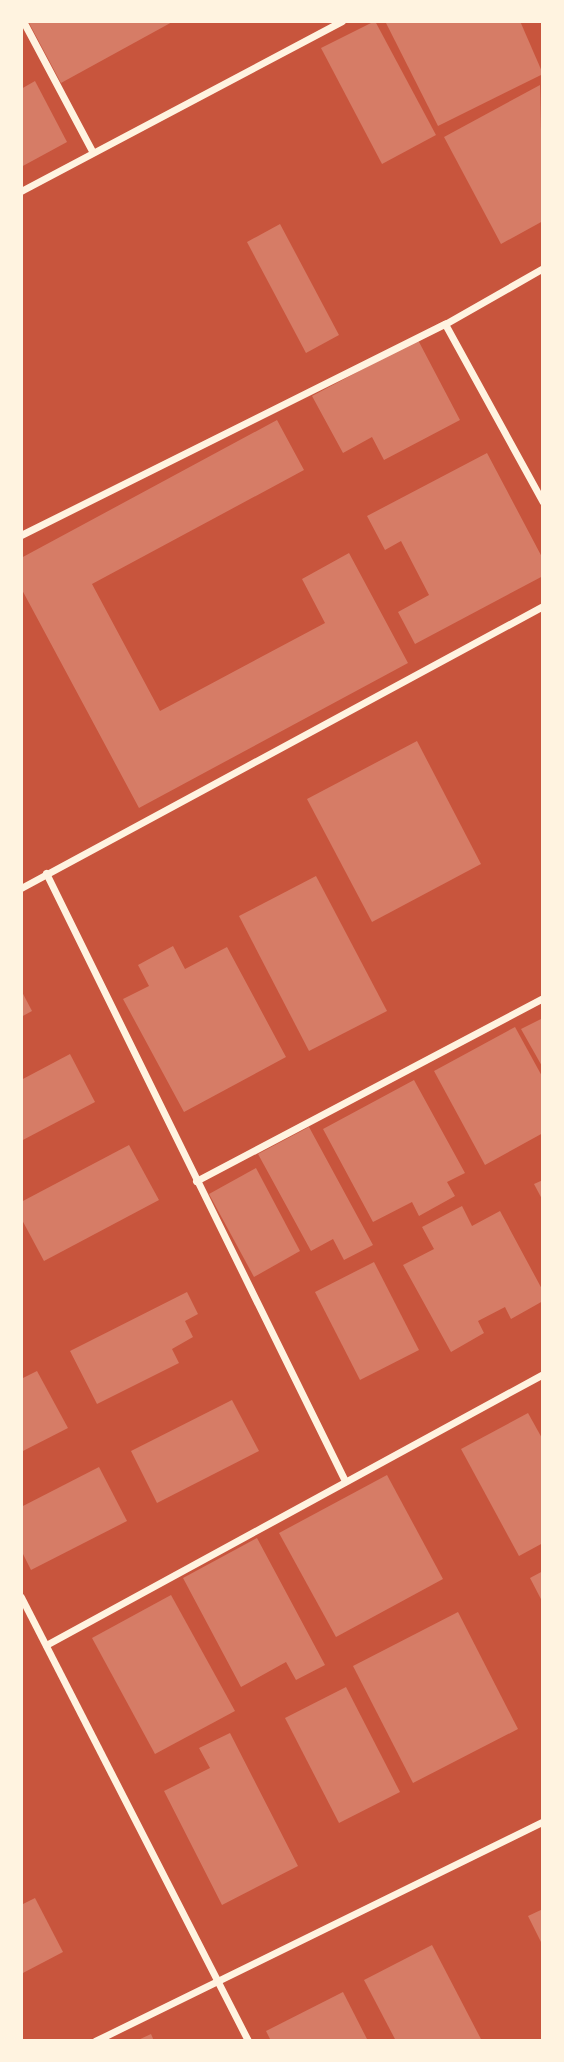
<!DOCTYPE html>
<html>
<head>
<meta charset="utf-8">
<style>
	body { margin:0 }
	#map { position:relative; width:564px; height:2062px; overflow:hidden; background:#c8553d; font-family:Quicksand,sans-serif }
	div>[style] { position:absolute }
	[style*='--x'] { left:calc(var(--x)*1px); top:calc(var(--y)*1px); width:calc(var(--w)*1px); rotate:calc(var(--a)*1deg) }
	.building>* { inset:0; background:#d67c66 }
	.minor>* { height:7px; margin:-3.5px; padding:0 3.5px; transform-origin:3.5px; border-radius:3.5px; background:#fff3e0 }
	span { translate:-50% -50%; white-space:nowrap; text-align:center; line-height:1.15; -webkit-text-stroke:7px #fff3e0; paint-order:stroke }
	.frame { position:absolute; inset:0; border:23px solid #fff3e0; pointer-events:none }
</style>
</head>
<body>
<div id="map">
	<div class="building">
		<i style="clip-path:polygon(28px 21px,174px 21px,61px 83px)"></i>
		<i style="clip-path:polygon(375px 21px,436px 135px,382px 164px,321px 48px)"></i>
		<i style="clip-path:polygon(385px 21px,520px 21px,543px 74px,438px 126px)"></i>
		<i style="clip-path:polygon(35px 81px,67px 142px,21px 167px,21px 89px)"></i>
		<i style="clip-path:polygon(540px 85px,543px 221px,501px 244px,444px 137px)"></i>
		<i style="clip-path:polygon(280px 224px,339px 335px,306px 353px,247px 242px)"></i>
		<i style="clip-path:polygon(418px 340px,460px 420px,384px 460px,372px 437px,343px 453px,312px 396px)"></i>
		<i style="clip-path:polygon(277px 420px,304px 470px,92px 584px,160px 711px,325px 623px,302px 579px,349px 553px,408px 663px,139px 808px,21px 588px,21px 558px)"></i>
		<i style="clip-path:polygon(487px 453px,543px 559px,543px 576px,415px 644px,398px 612px,429px 595px,401px 541px,385px 550px,367px 516px)"></i>
		<i style="clip-path:polygon(417px 741px,481px 864px,372px 922px,307px 799px)"></i>
		<i style="clip-path:polygon(316px 876px,387px 1011px,309px 1051px,239px 916px)"></i>
		<i style="clip-path:polygon(173px 946px,185px 969px,227px 947px,286px 1057px,184px 1112px,123px 999px,149px 986px,138px 965px)"></i>
		<i style="clip-path:polygon(21px 990px,32px 1011px,21px 1017px)"></i>
		<i style="clip-path:polygon(543px 1018px,543px 1068px,521px 1029px)"></i>
		<i style="clip-path:polygon(515px 1027px,543px 1078px,543px 1133px,485px 1165px,434px 1071px)"></i>
		<i style="clip-path:polygon(70px 1054px,95px 1102px,21px 1141px,21px 1080px)"></i>
		<i style="clip-path:polygon(414px 1080px,465px 1173px,447px 1182px,455px 1196px,419px 1216px,412px 1202px,373px 1222px,323px 1129px)"></i>
		<i style="clip-path:polygon(309px 1127px,373px 1245px,344px 1260px,333px 1239px,311px 1251px,258px 1154px)"></i>
		<i style="clip-path:polygon(129px 1145px,159px 1200px,44px 1261px,21px 1218px,21px 1202px)"></i>
		<i style="clip-path:polygon(256px 1168px,300px 1251px,254px 1277px,209px 1194px)"></i>
		<i style="clip-path:polygon(543px 1180px,543px 1201px,534px 1184px)"></i>
		<i style="clip-path:polygon(462px 1206px,472px 1226px,500px 1211px,543px 1291px,543px 1301px,511px 1319px,505px 1307px,478px 1321px,484px 1333px,451px 1352px,403px 1265px,434px 1249px,422px 1227px)"></i>
		<i style="clip-path:polygon(374px 1262px,419px 1350px,360px 1380px,315px 1292px)"></i>
		<i style="clip-path:polygon(187px 1292px,198px 1314px,185px 1321px,193px 1337px,172px 1349px,179px 1363px,97px 1404px,70px 1351px)"></i>
		<i style="clip-path:polygon(37px 1371px,68px 1428px,21px 1452px,21px 1379px)"></i>
		<i style="clip-path:polygon(232px 1400px,259px 1451px,157px 1503px,131px 1451px)"></i>
		<i style="clip-path:polygon(528px 1413px,543px 1440px,543px 1543px,519px 1556px,461px 1449px)"></i>
		<i style="clip-path:polygon(99px 1467px,127px 1521px,31px 1570px,21px 1550px,21px 1507px)"></i>
		<i style="clip-path:polygon(387px 1475px,443px 1579px,336px 1637px,279px 1533px)"></i>
		<i style="clip-path:polygon(257px 1538px,325px 1665px,296px 1680px,286px 1662px,241px 1687px,183px 1578px)"></i>
		<i style="clip-path:polygon(543px 1571px,543px 1603px,530px 1578px)"></i>
		<i style="clip-path:polygon(171px 1595px,235px 1711px,155px 1754px,92px 1638px)"></i>
		<i style="clip-path:polygon(458px 1612px,518px 1729px,413px 1783px,353px 1666px)"></i>
		<i style="clip-path:polygon(346px 1687px,400px 1792px,339px 1823px,285px 1718px)"></i>
		<i style="clip-path:polygon(230px 1733px,298px 1866px,222px 1905px,164px 1791px,210px 1768px,199px 1748px)"></i>
		<i style="clip-path:polygon(35px 1898px,63px 1952px,21px 1974px,21px 1905px)"></i>
		<i style="clip-path:polygon(543px 1909px,543px 1946px,528px 1916px)"></i>
		<i style="clip-path:polygon(432px 1945px,482px 2041px,396px 2041px,364px 1980px)"></i>
		<i style="clip-path:polygon(343px 1992px,368px 2041px,271px 2041px,266px 2031px)"></i>
		<i style="clip-path:polygon(151px 2034px,154px 2041px,136px 2041px)"></i>
	</div>
	<div class="minor">
		<i style="--x:23;--y:21;--w:147;--a:62"></i>
		<i style="--x:21;--y:191;--w:363;--a:-27.9"></i>
		<i style="--x:445;--y:324;--w:203;--a:61.2"></i>
		<i style="--x:21;--y:535;--w:474;--a:-26.5"></i>
		<i style="--x:445;--y:324;--w:113;--a:-29.7"></i>
		<i style="--x:46;--y:873;--w:678;--a:63.81"></i>
		<i style="--x:21;--y:888;--w:593;--a:-28.38"></i>
		<i style="--x:196;--y:1181;--w:392;--a:-27.8"></i>
		<i style="--x:21;--y:1597;--w:499;--a:62.9"></i>
		<i style="--x:46;--y:1645;--w:566;--a:-28.6"></i>
		<i style="--x:95;--y:2041;--w:499;--a:-26.1"></i>
	</div>
	<div class="frame"></div>
</div>
</body>
</html>
